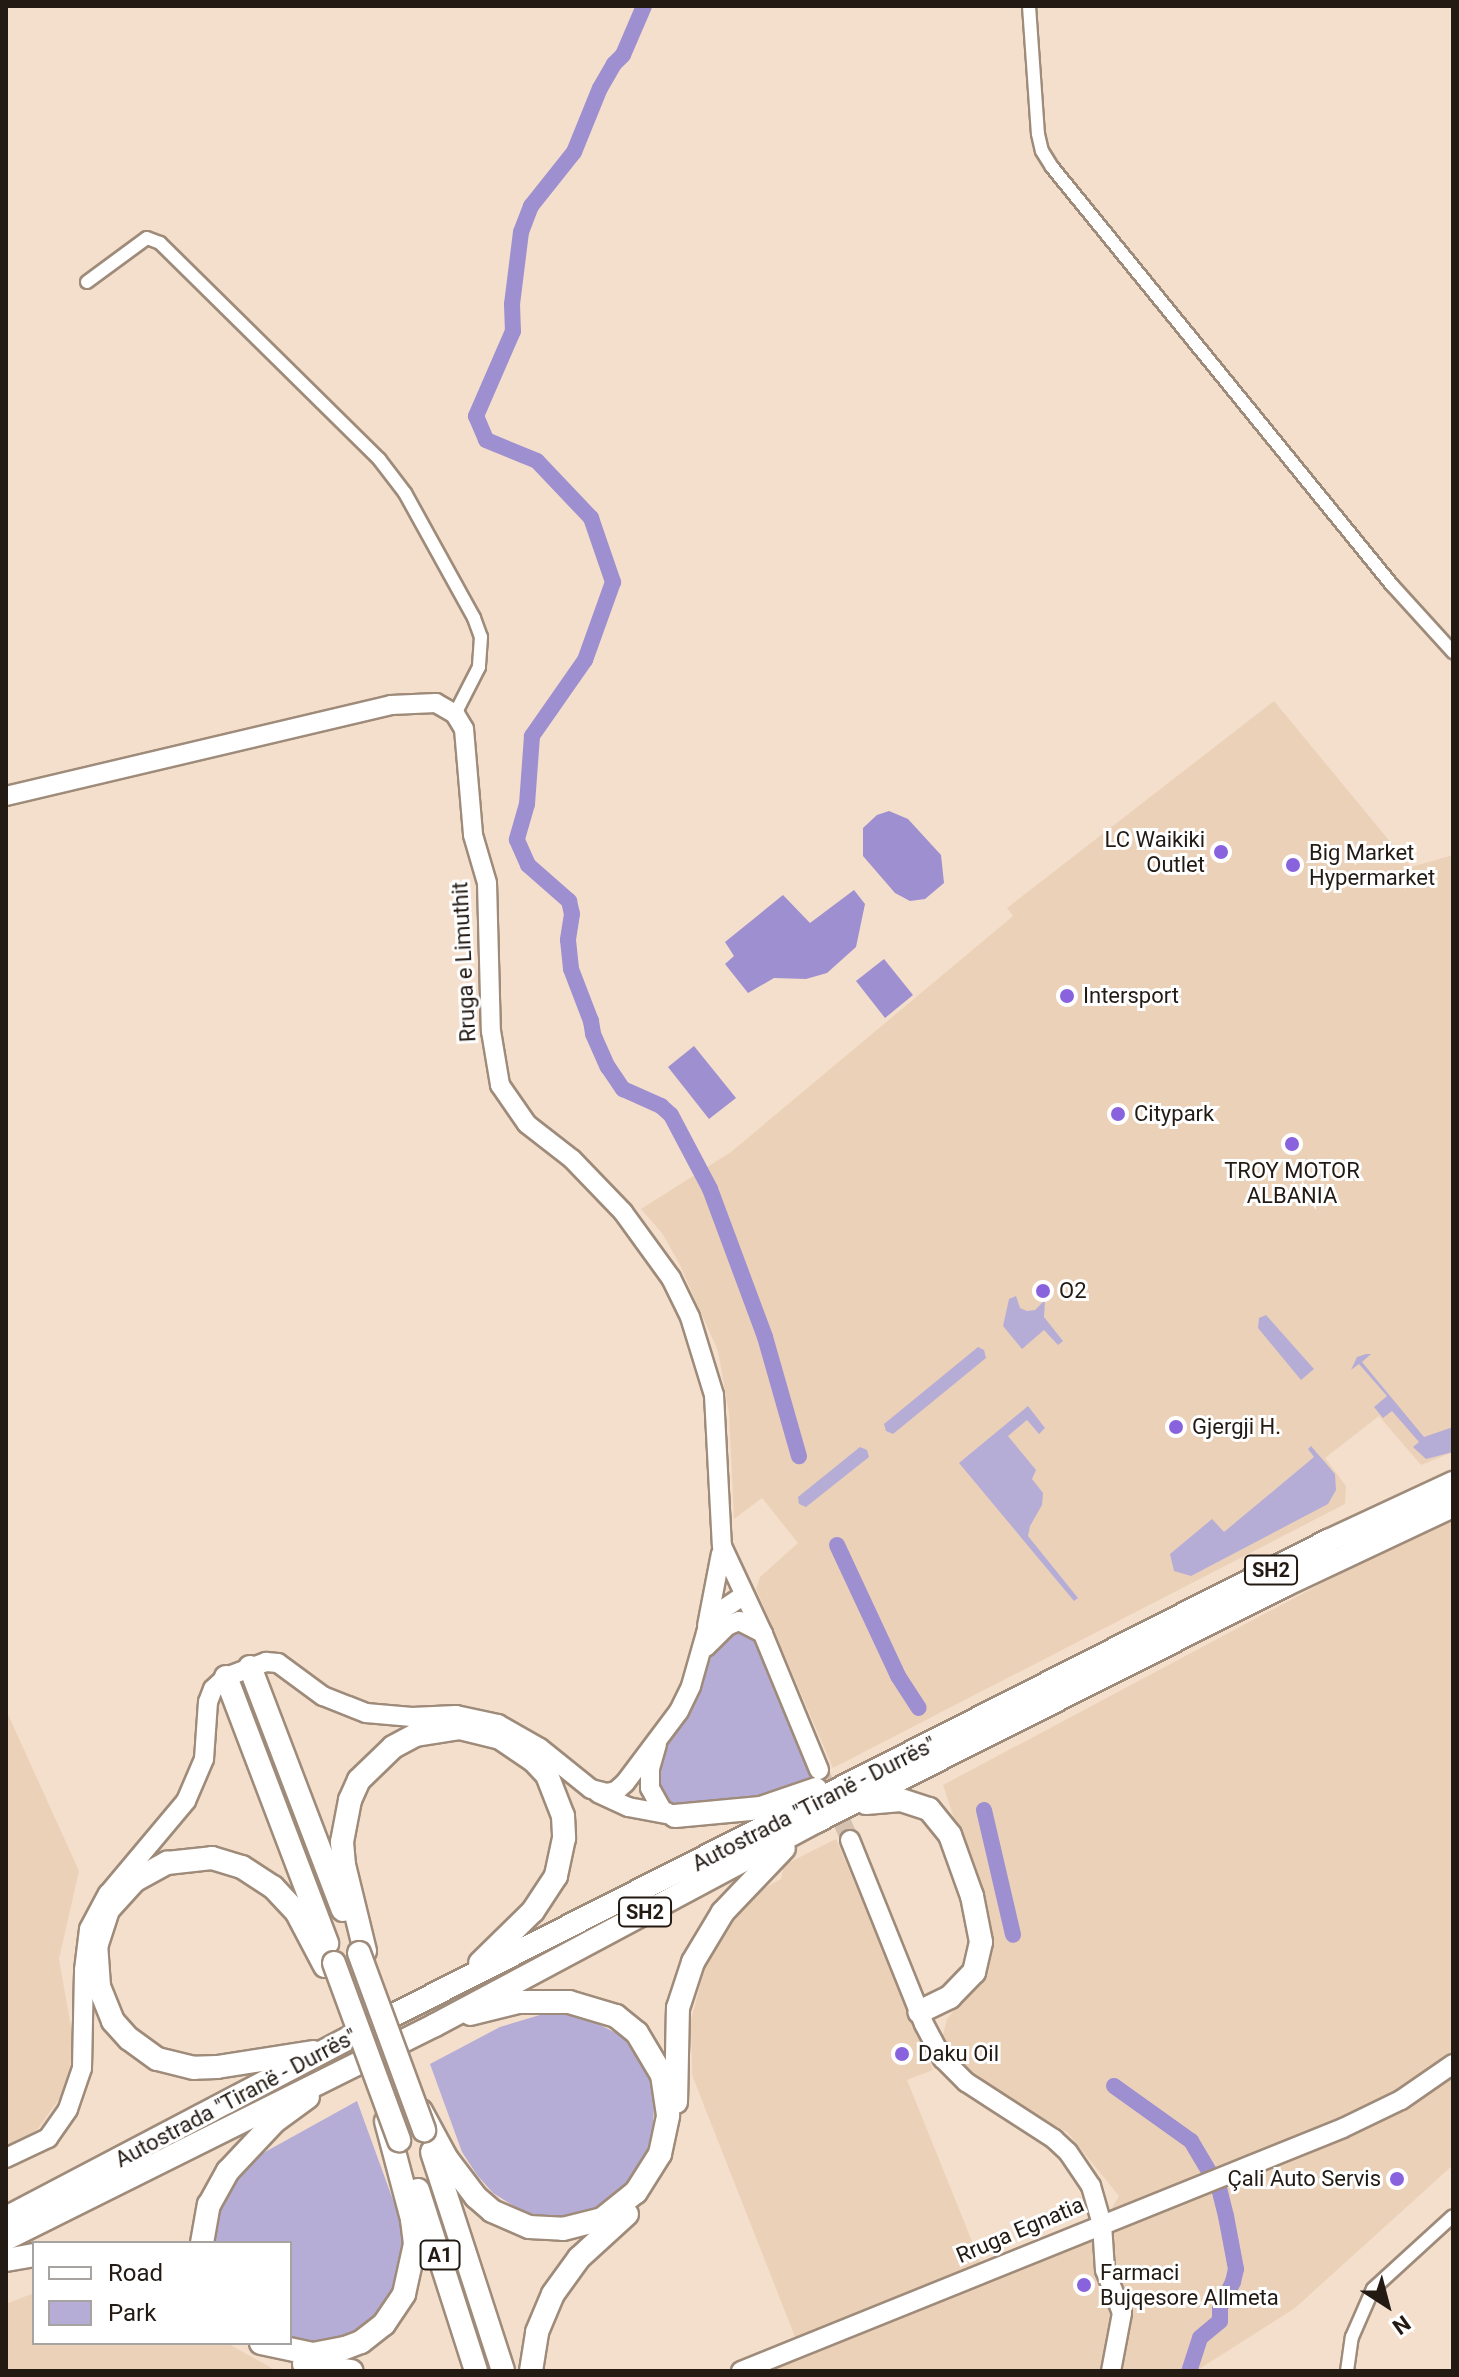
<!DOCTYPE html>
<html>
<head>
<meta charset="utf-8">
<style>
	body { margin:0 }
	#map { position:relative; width:1459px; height:2377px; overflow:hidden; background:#f4dfcc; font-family:Roboto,sans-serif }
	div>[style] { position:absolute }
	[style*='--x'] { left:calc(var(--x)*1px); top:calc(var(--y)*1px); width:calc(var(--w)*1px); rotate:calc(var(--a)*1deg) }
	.built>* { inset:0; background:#ecd1b9 }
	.green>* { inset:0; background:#b5add6 }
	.water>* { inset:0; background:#9e8fd0 }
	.canal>* { height:16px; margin:-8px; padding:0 8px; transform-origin:8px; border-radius:8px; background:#9e8fd0 }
	.secondary-tunnel>* { height:18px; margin-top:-9px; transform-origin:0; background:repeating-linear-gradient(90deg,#d4c1b0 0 18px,transparent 0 27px) }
	.roads { filter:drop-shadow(2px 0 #9f8b7a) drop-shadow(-2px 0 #9f8b7a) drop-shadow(0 2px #9f8b7a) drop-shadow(0 -2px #9f8b7a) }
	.street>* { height:12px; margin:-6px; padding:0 6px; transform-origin:6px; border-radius:6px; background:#fff }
	.secondary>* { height:18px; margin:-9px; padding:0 9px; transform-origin:9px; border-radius:9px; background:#fff }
	.highway>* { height:22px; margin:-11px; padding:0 11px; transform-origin:11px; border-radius:11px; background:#fff }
	.bridges { filter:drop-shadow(2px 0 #9f8b7a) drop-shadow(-2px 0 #9f8b7a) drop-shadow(0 2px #9f8b7a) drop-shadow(0 -2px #9f8b7a) }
	.highway-bridge>* { height:22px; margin:-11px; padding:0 11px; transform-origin:11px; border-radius:11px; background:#fff }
	.dots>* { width:22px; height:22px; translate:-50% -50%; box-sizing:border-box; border:4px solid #fff; border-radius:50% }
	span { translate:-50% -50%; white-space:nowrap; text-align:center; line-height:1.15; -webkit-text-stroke:6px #fff; paint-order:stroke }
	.shield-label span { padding:2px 6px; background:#fff; border:2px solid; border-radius:6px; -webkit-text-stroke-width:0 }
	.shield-label { font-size:20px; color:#221a13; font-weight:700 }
	.poi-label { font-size:22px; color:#221a13 }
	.right { translate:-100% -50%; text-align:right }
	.left { translate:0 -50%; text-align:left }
	.street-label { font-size:22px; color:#221a13 }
	.frame { position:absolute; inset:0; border:8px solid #221a13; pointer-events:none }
	.legend { position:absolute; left:32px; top:2241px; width:260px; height:104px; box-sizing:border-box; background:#fff; border:2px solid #a7a3a1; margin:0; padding:10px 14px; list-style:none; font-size:24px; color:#221a13 }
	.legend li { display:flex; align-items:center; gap:16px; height:40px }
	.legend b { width:40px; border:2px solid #a7a3a1 }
	.north { position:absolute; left:1347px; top:2265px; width:80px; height:80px; -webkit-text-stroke:6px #fff; paint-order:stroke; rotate:144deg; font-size:22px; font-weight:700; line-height:32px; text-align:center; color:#221a13 }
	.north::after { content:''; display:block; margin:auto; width:28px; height:36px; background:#221a13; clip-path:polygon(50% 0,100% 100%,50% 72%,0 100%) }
</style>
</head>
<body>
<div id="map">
	<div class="built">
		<i style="clip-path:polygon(1274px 701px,1411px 867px,1453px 855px,1453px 1452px,1421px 1465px,1379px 1416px,1325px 1458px,1346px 1486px,1345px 1504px,833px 1768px,756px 1589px,760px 1577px,798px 1543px,762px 1498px,734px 1519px,729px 1413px,718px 1351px,679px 1263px,662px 1233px,641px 1209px,731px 1152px,1013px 916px,1007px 908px)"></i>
		<i style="clip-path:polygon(1453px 1520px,1453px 2165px,1295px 2308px,1196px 2371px,740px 2371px,799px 2347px,692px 2075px,691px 2020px,705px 1967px,723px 1932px,751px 1895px,781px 1879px,784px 1865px,836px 1839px,933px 2070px,907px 2080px,984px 2271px,1102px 2224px,1119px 2196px,1067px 2132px,982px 2085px,953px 2060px,943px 2035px,947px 2019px,974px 1985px,968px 1861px,943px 1785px,1390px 1547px)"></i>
		<i style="clip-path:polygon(6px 1710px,79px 1871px,59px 1959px,74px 2044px,66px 2089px,37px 2130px,6px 2147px)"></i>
		<i style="clip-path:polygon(34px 2293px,34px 2343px,227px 2343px,277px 2371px,6px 2371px,6px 2304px)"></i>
	</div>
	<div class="green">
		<i style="clip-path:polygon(1016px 1296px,1020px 1308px,1027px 1311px,1035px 1310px,1045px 1300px,1044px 1317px,1063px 1341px,1058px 1345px,1044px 1330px,1022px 1349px,1003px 1326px,1009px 1299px)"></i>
		<i style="clip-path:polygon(1266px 1315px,1314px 1369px,1301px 1380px,1258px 1328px,1259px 1318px)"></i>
		<i style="clip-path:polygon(978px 1347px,984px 1350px,986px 1358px,893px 1434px,886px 1431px,884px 1424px)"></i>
		<i style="clip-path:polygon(1366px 1354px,1371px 1354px,1362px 1362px,1424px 1437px,1453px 1427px,1453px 1452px,1426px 1459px,1413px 1447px,1419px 1442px,1392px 1411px,1383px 1418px,1374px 1407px,1387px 1396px,1359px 1364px,1351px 1370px,1357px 1357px)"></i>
		<i style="clip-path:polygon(1028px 1406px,1045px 1428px,1039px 1434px,1027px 1420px,1008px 1436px,1036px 1470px,1032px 1479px,1043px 1493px,1042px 1505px,1030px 1526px,1028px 1536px,1078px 1598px,1074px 1601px,959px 1463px)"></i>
		<i style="clip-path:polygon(1311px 1446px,1335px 1474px,1336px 1490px,1328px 1504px,1191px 1576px,1174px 1571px,1170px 1554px,1212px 1519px,1224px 1532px,1314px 1457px,1308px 1449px)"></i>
		<i style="clip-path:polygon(860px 1447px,867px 1450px,869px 1457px,806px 1507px,799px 1504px,798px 1497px)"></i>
		<i style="clip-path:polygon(733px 1631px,750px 1634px,755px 1640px,812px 1779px,750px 1801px,669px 1805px,656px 1784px,664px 1745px,698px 1694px,715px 1646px)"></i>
		<i style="clip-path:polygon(550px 2012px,586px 2018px,622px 2036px,646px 2069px,655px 2093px,652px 2141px,630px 2183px,609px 2202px,587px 2214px,563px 2218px,538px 2216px,517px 2208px,493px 2193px,477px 2175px,462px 2152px,430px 2064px,500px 2027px)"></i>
		<i style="clip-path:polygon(357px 2101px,401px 2222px,404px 2250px,400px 2276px,390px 2301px,373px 2321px,353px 2335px,331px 2342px,290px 2341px,290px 2243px,213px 2243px,220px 2204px,242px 2170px,265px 2152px)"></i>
	</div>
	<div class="water">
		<i style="clip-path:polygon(889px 811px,908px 819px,941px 855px,944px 883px,925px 899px,910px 901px,895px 893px,863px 856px,863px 828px,877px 815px)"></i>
		<i style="clip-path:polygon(854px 890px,865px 904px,856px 947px,827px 973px,806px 979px,774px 978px,748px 993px,725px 964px,734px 956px,725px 942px,783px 895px,810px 923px)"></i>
		<i style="clip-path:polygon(884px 959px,913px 995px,885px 1018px,856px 981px)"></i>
		<i style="clip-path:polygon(694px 1046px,736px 1098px,709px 1119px,668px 1067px)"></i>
	</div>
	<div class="canal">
		<i style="--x:644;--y:6;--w:53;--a:113.2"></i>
		<i style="--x:623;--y:55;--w:13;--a:135"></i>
		<i style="--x:614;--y:64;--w:28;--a:120"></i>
		<i style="--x:600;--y:88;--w:69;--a:112.1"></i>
		<i style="--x:574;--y:152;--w:69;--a:128.5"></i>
		<i style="--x:531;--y:206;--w:28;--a:111"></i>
		<i style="--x:521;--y:232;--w:73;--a:97.1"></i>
		<i style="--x:512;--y:304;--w:27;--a:88"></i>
		<i style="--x:513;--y:331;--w:93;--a:113.5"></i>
		<i style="--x:476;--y:416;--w:26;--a:67"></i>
		<i style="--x:486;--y:440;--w:55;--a:22.4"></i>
		<i style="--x:537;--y:461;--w:79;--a:46.5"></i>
		<i style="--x:591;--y:518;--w:68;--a:71"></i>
		<i style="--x:613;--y:582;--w:83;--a:109.7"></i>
		<i style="--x:585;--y:660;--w:93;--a:124.9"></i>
		<i style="--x:532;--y:736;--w:68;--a:94.2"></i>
		<i style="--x:527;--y:804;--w:37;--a:106"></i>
		<i style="--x:517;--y:840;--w:27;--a:66"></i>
		<i style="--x:528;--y:865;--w:55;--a:41.3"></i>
		<i style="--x:569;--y:901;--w:13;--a:77"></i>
		<i style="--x:572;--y:914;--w:26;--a:99"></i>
		<i style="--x:568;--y:940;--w:29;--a:84"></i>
		<i style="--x:571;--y:969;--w:56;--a:69"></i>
		<i style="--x:591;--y:1021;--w:13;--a:81"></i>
		<i style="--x:593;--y:1034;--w:36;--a:66"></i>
		<i style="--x:608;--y:1067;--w:27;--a:56"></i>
		<i style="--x:623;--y:1089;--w:42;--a:24.1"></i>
		<i style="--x:661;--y:1106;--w:13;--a:42"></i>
		<i style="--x:671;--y:1115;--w:84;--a:62.2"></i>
		<i style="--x:710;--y:1189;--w:158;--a:69.6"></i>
		<i style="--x:765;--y:1337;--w:124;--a:74.1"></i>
		<i style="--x:837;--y:1545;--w:145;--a:65"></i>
		<i style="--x:898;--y:1676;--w:38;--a:57"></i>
		<i style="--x:984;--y:1810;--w:128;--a:76.9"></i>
		<i style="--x:1114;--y:2086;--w:95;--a:35.5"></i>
		<i style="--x:1191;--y:2141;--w:55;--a:59.2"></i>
		<i style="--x:1219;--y:2188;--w:29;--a:76"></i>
		<i style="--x:1226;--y:2216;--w:54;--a:79.3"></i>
		<i style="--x:1236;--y:2269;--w:13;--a:103"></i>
		<i style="--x:1233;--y:2282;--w:28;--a:117"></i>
		<i style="--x:1220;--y:2307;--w:14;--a:90"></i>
		<i style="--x:1220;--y:2321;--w:26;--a:140"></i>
		<i style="--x:1200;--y:2338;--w:35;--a:108"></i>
	</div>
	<div class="secondary-tunnel">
		<i style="--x:819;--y:1770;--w:77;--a:66.1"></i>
	</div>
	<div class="roads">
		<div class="street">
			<i style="--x:1029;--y:6;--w:128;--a:86"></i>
			<i style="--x:1038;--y:134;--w:17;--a:77"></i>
			<i style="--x:1042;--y:151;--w:19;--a:58"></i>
			<i style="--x:1052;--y:167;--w:539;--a:50.88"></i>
			<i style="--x:1392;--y:585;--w:91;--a:47.7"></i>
			<i style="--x:87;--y:282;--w:74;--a:-36.3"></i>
			<i style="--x:147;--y:238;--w:14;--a:21"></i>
			<i style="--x:160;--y:243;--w:308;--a:44.6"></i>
			<i style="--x:379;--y:459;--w:43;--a:52.6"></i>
			<i style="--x:405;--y:493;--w:143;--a:61.1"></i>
			<i style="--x:474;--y:618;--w:20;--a:70"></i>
			<i style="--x:481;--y:637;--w:30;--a:94"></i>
			<i style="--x:479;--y:667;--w:53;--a:117.1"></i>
			<i style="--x:1347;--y:2371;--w:34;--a:-82"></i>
			<i style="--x:1352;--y:2337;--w:52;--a:-66.4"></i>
			<i style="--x:1373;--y:2289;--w:108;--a:-42.4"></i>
		</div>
		<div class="secondary">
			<i style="--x:6;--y:796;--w:396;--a:-13.3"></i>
			<i style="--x:391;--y:705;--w:45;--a:-2.5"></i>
			<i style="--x:436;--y:703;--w:22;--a:30"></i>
			<i style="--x:455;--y:714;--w:17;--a:59"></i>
			<i style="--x:464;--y:729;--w:106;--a:85.1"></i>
			<i style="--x:473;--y:835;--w:50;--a:73.7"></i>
			<i style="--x:487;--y:883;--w:148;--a:88.5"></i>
			<i style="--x:491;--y:1031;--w:55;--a:80.5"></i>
			<i style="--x:500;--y:1085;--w:47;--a:55.3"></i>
			<i style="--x:527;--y:1124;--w:57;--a:37.9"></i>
			<i style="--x:572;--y:1159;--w:74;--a:46.1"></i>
			<i style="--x:623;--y:1212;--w:82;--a:54"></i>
			<i style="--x:671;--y:1278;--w:43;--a:64"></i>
			<i style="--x:690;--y:1317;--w:82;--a:72.9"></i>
			<i style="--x:714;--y:1395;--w:151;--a:87"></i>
			<i style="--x:722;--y:1546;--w:97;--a:65"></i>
			<i style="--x:763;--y:1634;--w:147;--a:67.6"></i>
			<i style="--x:707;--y:1626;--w:74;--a:-79.1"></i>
			<i style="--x:706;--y:1647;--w:30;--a:-45"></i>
			<i style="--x:727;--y:1626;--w:13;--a:-23"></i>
			<i style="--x:739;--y:1621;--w:27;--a:27"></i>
			<i style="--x:657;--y:1744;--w:26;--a:106"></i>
			<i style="--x:650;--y:1769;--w:19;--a:90"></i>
			<i style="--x:650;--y:1788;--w:25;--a:61"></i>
			<i style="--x:662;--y:1810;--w:14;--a:25"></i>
			<i style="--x:598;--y:1793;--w:33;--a:25"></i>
			<i style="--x:628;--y:1807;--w:45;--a:10.3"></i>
			<i style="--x:850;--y:1840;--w:198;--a:68.1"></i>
			<i style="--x:924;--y:2024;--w:40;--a:62"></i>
			<i style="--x:943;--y:2059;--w:33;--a:45"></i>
			<i style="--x:966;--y:2082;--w:105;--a:32.9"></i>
			<i style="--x:1054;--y:2139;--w:19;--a:43"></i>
			<i style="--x:1068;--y:2152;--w:41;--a:55.9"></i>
			<i style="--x:1091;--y:2186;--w:40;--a:74"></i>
			<i style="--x:1102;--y:2224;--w:46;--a:86.3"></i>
			<i style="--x:1105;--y:2270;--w:46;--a:68.4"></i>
			<i style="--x:1122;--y:2313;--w:59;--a:100.7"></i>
			<i style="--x:6;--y:2158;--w:47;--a:-25.5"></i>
			<i style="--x:48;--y:2138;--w:35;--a:-55"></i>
			<i style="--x:68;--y:2109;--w:43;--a:-71.1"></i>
			<i style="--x:82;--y:2068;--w:98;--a:-88.8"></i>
			<i style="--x:84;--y:1970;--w:41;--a:-83"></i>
			<i style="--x:89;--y:1929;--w:40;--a:-62"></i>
			<i style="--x:108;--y:1894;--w:121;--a:-50"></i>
			<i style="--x:186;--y:1801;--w:46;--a:-66.8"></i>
			<i style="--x:204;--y:1759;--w:57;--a:-86"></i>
			<i style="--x:208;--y:1702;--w:14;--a:-69"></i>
			<i style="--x:213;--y:1689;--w:18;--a:-43"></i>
			<i style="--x:226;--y:1677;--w:43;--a:-20.6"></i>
			<i style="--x:266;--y:1662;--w:12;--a:5"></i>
			<i style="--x:278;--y:1663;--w:56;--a:36.3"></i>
			<i style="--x:323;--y:1696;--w:46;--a:21.6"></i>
			<i style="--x:366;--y:1713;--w:46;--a:5"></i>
			<i style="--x:412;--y:1717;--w:44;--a:-2.6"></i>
			<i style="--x:456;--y:1715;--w:43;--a:12.1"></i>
			<i style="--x:498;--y:1724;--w:48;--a:29.7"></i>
			<i style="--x:540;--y:1748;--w:65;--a:38.8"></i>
			<i style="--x:591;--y:1789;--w:16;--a:14"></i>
			<i style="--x:607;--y:1793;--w:9;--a:-13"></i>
			<i style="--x:616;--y:1791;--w:12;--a:-42"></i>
			<i style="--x:625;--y:1783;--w:90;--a:-53.1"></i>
			<i style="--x:679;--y:1711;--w:28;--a:-64"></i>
			<i style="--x:691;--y:1686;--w:55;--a:-74.2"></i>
			<i style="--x:706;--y:1633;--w:25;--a:-58"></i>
			<i style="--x:719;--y:1612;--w:29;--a:-34"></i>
			<i style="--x:741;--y:2371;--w:649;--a:-21.98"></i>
			<i style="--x:1343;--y:2128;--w:64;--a:-25.8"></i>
			<i style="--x:1401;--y:2100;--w:63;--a:-34.7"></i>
		</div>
		<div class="highway">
			<i style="--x:250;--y:1667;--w:260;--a:69.1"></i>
			<i style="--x:226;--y:1677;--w:285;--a:69.2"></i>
			<i style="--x:866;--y:1803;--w:35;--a:-5"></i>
			<i style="--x:901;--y:1800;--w:29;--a:18"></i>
			<i style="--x:929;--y:1809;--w:33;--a:51"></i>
			<i style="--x:950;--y:1835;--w:65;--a:70.2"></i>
			<i style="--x:972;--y:1896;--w:47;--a:78.9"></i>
			<i style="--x:981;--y:1942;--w:31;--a:103"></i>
			<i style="--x:974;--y:1972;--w:35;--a:134"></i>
			<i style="--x:950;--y:1997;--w:34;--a:154"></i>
			<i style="--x:675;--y:1816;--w:86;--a:-5.3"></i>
			<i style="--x:761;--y:1808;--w:58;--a:-19.1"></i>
			<i style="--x:365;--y:1951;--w:89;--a:-103.7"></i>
			<i style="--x:344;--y:1865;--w:23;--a:-95"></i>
			<i style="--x:342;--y:1842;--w:43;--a:-79.2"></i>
			<i style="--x:350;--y:1800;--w:22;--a:-66"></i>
			<i style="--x:359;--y:1780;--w:47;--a:-44.1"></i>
			<i style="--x:393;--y:1747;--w:26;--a:-28"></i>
			<i style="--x:416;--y:1735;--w:45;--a:-9"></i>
			<i style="--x:460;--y:1728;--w:41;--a:14"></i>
			<i style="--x:500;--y:1738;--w:40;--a:34"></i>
			<i style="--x:533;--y:1760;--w:21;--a:47"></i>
			<i style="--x:547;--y:1775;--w:44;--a:68.7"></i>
			<i style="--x:563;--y:1816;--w:22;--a:87"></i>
			<i style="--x:564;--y:1838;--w:39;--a:102"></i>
			<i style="--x:556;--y:1876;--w:42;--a:123.3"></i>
			<i style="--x:533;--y:1911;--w:74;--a:135.5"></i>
			<i style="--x:313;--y:2052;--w:97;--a:171.1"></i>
			<i style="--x:217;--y:2067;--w:23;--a:178"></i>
			<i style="--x:194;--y:2068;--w:38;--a:-166"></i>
			<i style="--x:157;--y:2059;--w:34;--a:-144"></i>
			<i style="--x:129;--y:2039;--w:24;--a:-132"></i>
			<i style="--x:113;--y:2021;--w:38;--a:-112"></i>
			<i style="--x:99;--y:1986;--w:39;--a:-94"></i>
			<i style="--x:96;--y:1947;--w:39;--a:-72"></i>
			<i style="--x:108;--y:1910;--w:39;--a:-48"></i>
			<i style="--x:134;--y:1881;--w:38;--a:-29"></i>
			<i style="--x:167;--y:1863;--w:45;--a:-6.3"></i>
			<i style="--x:212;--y:1858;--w:31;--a:17"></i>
			<i style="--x:242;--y:1867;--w:37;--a:33"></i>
			<i style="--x:273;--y:1887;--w:35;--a:47"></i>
			<i style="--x:297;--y:1913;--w:60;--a:62.2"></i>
			<i style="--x:676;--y:2102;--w:94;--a:-88.8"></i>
			<i style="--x:678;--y:2008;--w:48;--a:-71.9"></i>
			<i style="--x:693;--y:1962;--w:58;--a:-59"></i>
			<i style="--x:723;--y:1912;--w:88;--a:-46.4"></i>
			<i style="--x:421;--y:2111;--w:55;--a:61.6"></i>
			<i style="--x:447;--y:2159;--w:48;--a:52.7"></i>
			<i style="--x:476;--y:2197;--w:21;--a:41"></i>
			<i style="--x:492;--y:2211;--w:40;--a:23.4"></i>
			<i style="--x:529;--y:2227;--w:34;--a:3"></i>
			<i style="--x:563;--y:2229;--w:40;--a:-14.4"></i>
			<i style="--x:602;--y:2219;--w:43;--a:-38.5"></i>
			<i style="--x:636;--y:2192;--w:45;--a:-57.7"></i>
			<i style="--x:660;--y:2154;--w:40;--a:-78"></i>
			<i style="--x:668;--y:2115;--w:40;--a:-98.5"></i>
			<i style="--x:662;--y:2075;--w:49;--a:-120.8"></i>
			<i style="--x:637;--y:2033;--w:27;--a:-141"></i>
			<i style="--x:616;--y:2016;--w:49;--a:-163.4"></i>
			<i style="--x:569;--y:2002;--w:51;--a:180"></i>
			<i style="--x:518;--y:2002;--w:49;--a:166"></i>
			<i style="--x:432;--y:2152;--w:230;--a:72"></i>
			<i style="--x:418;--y:2190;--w:190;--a:72.2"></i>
			<i style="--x:6;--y:2218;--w:413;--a:-27.7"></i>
			<i style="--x:372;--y:2026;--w:1072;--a:-26.9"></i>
			<i style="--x:1328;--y:1541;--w:138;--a:-24.9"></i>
			<i style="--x:6;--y:2239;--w:479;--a:-26.5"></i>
			<i style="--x:435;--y:2025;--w:433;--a:-28.1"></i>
			<i style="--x:817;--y:1821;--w:524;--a:-26.76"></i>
			<i style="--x:1285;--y:1585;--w:186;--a:-25.2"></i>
			<i style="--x:202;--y:2243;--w:39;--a:-80"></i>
			<i style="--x:209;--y:2205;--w:39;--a:-61"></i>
			<i style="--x:228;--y:2171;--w:67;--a:-46.8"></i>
			<i style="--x:274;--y:2122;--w:42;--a:-36.3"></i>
			<i style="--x:6;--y:2260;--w:28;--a:-10"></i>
			<i style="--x:261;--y:2343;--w:53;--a:11.9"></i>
			<i style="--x:313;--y:2354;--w:33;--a:-11"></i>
			<i style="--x:345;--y:2348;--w:17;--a:-21"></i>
			<i style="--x:361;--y:2342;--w:29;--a:-38"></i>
			<i style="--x:384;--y:2324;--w:36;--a:-56"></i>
			<i style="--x:404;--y:2294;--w:51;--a:-77.6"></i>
			<i style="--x:415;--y:2244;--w:25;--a:-97"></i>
			<i style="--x:412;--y:2219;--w:101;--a:-104.9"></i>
			<i style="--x:304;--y:2364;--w:48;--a:8.5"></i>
			<i style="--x:531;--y:2371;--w:39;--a:-81"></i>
			<i style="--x:537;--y:2332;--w:41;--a:-67.2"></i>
			<i style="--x:553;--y:2294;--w:44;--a:-54.2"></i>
			<i style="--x:579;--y:2258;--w:65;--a:-42.5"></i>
		</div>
	</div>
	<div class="bridges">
		<div class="highway-bridge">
			<i style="--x:359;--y:1953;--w:189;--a:69.8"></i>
			<i style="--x:334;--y:1963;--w:189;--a:69.8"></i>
		</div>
	</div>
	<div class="dots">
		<i style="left:1221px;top:852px;background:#8963de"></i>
		<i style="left:1293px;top:865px;background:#8963de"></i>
		<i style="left:1067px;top:996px;background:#8963de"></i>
		<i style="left:1118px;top:1114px;background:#8963de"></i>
		<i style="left:1292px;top:1144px;background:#8963de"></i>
		<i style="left:1043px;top:1291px;background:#8963de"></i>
		<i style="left:1176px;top:1427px;background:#8963de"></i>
		<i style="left:902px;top:2054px;background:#8963de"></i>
		<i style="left:1397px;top:2179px;background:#8963de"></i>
		<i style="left:1084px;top:2285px;background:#8963de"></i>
	</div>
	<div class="shield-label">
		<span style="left:1271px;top:1570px">SH2</span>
		<span style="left:645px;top:1912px">SH2</span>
		<span style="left:440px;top:2255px">A1</span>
	</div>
	<div class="poi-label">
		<span class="right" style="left:1205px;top:852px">LC Waikiki<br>Outlet</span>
		<span class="left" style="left:1309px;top:865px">Big Market<br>Hypermarket</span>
		<span class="left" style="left:1083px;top:996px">Intersport</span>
		<span class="left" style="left:1134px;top:1114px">Citypark</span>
		<span style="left:1292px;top:1183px">TROY MOTOR<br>ALBANIA</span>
		<span class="left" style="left:1059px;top:1291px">O2</span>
		<span class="left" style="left:1192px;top:1427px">Gjergji H.</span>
		<span class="left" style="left:918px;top:2054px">Daku Oil</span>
		<span class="right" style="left:1381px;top:2179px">Çali Auto Servis</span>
		<span class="left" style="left:1100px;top:2285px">Farmaci<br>Bujqesore Allmeta</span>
	</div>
	<div class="street-label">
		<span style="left:464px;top:962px;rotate:-93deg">Rruga e Limuthit</span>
		<span style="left:814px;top:1804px;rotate:-27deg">Autostrada "Tiranë - Durrës"</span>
		<span style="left:236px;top:2098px;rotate:-28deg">Autostrada "Tiranë - Durrës"</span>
		<span style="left:1020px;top:2230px;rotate:-23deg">Rruga Egnatia</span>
	</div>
	<div class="frame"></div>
	<ul class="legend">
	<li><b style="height:10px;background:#fff"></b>Road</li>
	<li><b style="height:22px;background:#b5add6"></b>Park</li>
	</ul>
	<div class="north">N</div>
</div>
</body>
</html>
